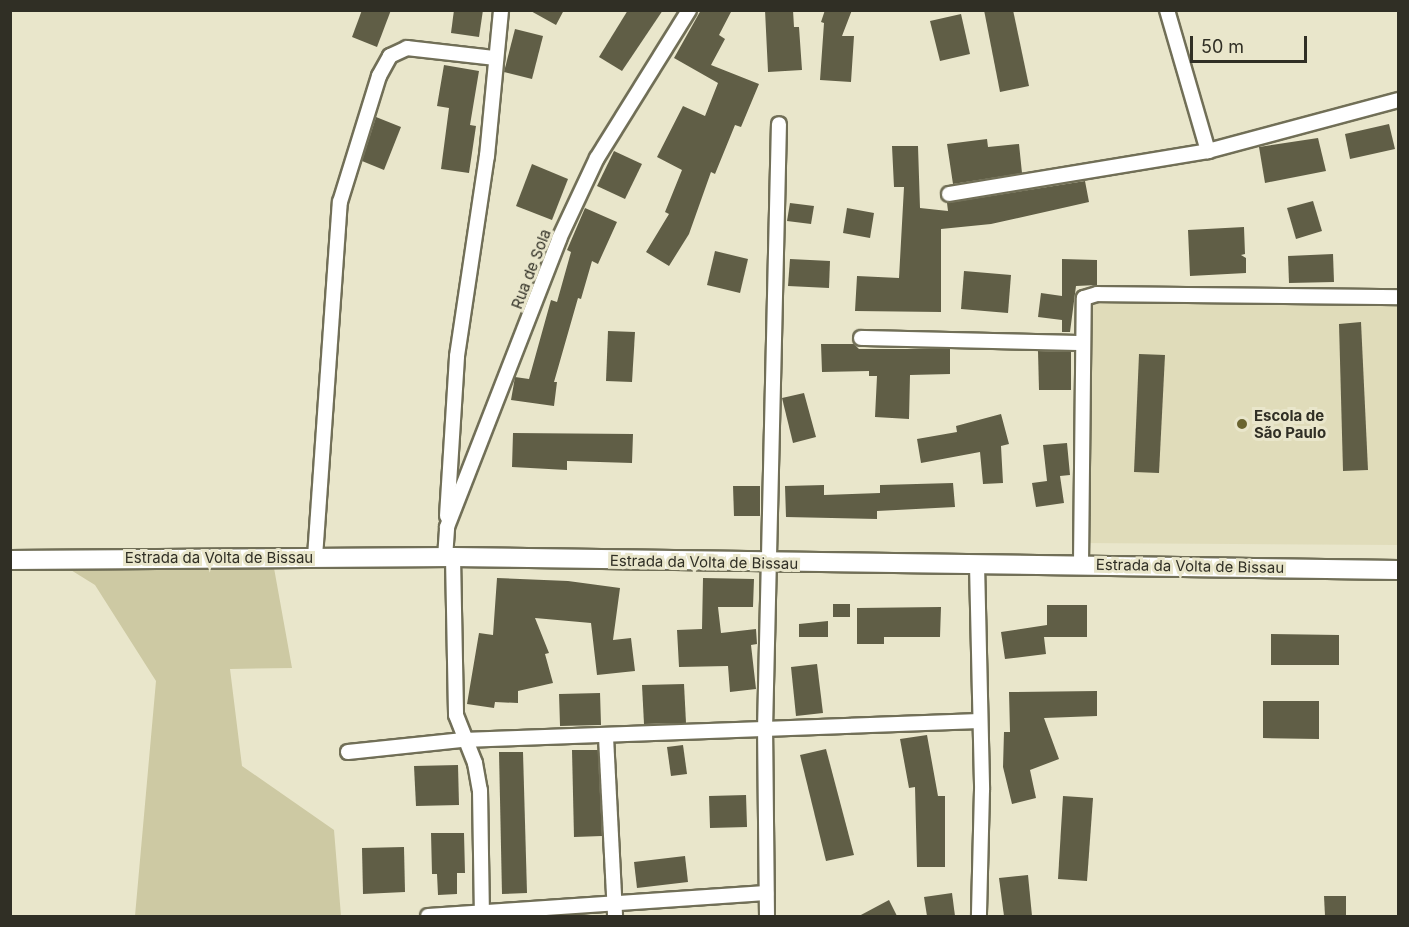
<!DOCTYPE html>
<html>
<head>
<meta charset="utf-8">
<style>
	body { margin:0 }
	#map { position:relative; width:1409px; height:927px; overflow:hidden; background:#e9e6cb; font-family:Inter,sans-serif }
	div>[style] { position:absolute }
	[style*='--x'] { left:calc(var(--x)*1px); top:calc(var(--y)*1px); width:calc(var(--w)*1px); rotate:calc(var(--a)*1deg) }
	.built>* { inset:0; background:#e0dcba }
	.green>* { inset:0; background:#cdc9a3 }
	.building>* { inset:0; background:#605e46 }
	.roads { filter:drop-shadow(2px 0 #716f57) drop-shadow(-2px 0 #716f57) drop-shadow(0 2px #716f57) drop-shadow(0 -2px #716f57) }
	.minor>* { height:14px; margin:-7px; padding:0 7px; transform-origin:7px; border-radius:7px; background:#fff }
	.secondary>* { height:18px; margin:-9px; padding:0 9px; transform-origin:9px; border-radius:9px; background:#fff }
	.dots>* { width:16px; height:16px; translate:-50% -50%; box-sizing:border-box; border:3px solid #e9e6cb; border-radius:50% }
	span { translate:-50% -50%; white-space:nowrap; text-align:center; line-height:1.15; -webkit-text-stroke:6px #e9e6cb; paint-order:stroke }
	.street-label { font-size:15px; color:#302f25 }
	.poi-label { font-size:15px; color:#302f25; font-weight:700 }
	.left { translate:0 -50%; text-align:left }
	.frame { position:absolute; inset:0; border:12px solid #302f25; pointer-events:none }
	.scale { position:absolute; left:1190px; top:36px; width:117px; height:27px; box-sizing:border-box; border:3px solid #302f25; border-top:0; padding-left:8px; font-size:18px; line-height:21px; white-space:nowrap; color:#302f25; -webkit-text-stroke:4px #e9e6cb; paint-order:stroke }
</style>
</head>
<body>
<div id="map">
	<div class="built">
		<i style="clip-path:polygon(1092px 303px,1398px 306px,1398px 545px,1080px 543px)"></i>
	</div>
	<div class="green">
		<i style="clip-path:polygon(66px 567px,274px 568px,292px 668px,230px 669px,242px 766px,334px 830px,341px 916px,135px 916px,156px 681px,95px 585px)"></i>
	</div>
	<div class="building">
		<i style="clip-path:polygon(362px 10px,391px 10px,377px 47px,352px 37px)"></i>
		<i style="clip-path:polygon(454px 10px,483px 10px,479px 37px,451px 33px)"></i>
		<i style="clip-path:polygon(529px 10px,564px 10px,556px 25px)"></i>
		<i style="clip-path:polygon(628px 10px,663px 10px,622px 71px,599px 57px)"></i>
		<i style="clip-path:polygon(701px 10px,732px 10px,719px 35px,725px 39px,711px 65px,759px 84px,741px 127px,735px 125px,715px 174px,711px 172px,689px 234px,669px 266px,646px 252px,669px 214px,665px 212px,682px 170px,657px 157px,683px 106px,705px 116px,718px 83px,674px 58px)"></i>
		<i style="clip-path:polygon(765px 10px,793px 10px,794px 27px,799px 27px,802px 70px,768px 72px)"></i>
		<i style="clip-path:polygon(825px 10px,852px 10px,842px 36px,854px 36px,851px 82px,820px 80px,824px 23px,821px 22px)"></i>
		<i style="clip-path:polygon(984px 10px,1013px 10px,1029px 86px,1000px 92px)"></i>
		<i style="clip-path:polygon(961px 14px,970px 54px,940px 61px,930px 21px)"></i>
		<i style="clip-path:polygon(515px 29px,543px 36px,532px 79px,504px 72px)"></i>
		<i style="clip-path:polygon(444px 65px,479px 71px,470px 125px,476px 126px,469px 173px,441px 169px,449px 108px,437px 106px)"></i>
		<i style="clip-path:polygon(376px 117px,401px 127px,384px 170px,362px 161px)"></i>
		<i style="clip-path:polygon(1389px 124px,1395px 149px,1350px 159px,1345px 134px)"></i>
		<i style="clip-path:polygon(1318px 138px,1326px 171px,1265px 183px,1259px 147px)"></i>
		<i style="clip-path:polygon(987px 139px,988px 147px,1019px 144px,1022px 173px,953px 184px,947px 144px)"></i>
		<i style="clip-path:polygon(892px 146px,918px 146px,920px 208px,948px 211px,947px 203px,1085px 181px,1089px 202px,991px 224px,941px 229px,941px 312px,855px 311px,857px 276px,899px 278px,904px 187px,894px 187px)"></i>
		<i style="clip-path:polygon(614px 151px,642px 164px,625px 199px,597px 186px)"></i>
		<i style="clip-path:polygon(532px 164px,568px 179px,552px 220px,516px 206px)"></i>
		<i style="clip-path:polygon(1313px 201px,1322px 231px,1296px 239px,1287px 208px)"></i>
		<i style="clip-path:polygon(790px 203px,814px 206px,811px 224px,787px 221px)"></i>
		<i style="clip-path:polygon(585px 208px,617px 222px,598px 264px,592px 261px,581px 299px,578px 298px,554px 382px,557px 382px,554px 406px,511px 400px,515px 377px,529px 379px,551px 300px,557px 302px,571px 252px,567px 250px)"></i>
		<i style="clip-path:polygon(847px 208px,874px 213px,870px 238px,843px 233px)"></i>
		<i style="clip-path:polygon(1244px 227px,1245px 254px,1241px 255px,1246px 258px,1246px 273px,1190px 276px,1188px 230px)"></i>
		<i style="clip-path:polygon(715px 251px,748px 259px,740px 293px,707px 285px)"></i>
		<i style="clip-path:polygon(1333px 254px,1334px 282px,1289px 283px,1288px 256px)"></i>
		<i style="clip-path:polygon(790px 259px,830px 261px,829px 288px,788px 286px)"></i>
		<i style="clip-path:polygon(1062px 259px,1097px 260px,1097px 285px,1076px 286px,1070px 332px,1062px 332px,1062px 320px,1038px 317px,1041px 293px,1062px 296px)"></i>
		<i style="clip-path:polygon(964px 271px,1011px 275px,1008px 313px,961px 309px)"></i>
		<i style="clip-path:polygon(1361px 322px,1368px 470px,1343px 471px,1339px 324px)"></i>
		<i style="clip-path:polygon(608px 331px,635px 332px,632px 382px,606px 381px)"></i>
		<i style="clip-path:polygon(821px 344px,854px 344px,859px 349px,950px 349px,950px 374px,910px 375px,909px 419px,875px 417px,877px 376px,869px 376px,869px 371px,822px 372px)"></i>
		<i style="clip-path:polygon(1038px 351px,1071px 352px,1071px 390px,1039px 390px)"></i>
		<i style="clip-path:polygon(1139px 354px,1165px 355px,1159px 473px,1134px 472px)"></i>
		<i style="clip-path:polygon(804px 393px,816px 437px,793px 443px,782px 398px)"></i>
		<i style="clip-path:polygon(1001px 414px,1009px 444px,1001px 446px,1003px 483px,983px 484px,980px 452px,921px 463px,917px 439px,957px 432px,956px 426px)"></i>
		<i style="clip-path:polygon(513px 433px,633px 434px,632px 463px,567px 461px,567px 470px,512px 467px)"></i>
		<i style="clip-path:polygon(1067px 443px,1070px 475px,1060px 476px,1064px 503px,1036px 507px,1032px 483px,1047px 481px,1043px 445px)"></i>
		<i style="clip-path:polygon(953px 483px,955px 507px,877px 511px,877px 519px,786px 517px,785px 486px,824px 485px,824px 495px,880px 493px,880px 485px)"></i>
		<i style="clip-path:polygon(733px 486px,760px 486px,760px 516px,734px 516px)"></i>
		<i style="clip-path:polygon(497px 578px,568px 581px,620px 588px,613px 640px,631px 638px,635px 671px,597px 675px,591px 623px,535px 618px,549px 653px,545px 654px,553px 683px,518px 691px,518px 703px,495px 702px,494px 708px,467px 704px,479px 633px,493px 635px)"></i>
		<i style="clip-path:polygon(703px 578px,754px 579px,753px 607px,718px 607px,721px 633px,756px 629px,757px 644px,751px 645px,756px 689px,730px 692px,728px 666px,679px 667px,677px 630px,702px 629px)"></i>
		<i style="clip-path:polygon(833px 604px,850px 604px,850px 617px,833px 617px)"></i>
		<i style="clip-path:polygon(1047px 605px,1087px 605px,1087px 637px,1044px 637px,1046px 654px,1005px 659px,1001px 632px,1047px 625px)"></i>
		<i style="clip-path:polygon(941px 607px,940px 637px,884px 637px,884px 644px,857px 644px,857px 608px)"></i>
		<i style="clip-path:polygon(828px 621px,828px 637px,799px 637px,799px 624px)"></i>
		<i style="clip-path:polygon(1271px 634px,1339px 635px,1339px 665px,1271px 665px)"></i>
		<i style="clip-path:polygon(817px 664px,823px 713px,796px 716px,791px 667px)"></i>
		<i style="clip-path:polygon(684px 684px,686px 723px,644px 724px,642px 685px)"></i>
		<i style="clip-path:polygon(1097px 691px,1097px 716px,1044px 718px,1059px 759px,1030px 770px,1036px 798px,1012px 804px,1003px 767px,1004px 732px,1010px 732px,1009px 692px)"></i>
		<i style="clip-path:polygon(600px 693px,601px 725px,560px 726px,559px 694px)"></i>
		<i style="clip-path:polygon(1263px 701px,1319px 701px,1319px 739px,1263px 738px)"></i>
		<i style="clip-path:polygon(927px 735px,938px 796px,945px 796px,945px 867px,917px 867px,915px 787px,909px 788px,900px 739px)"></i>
		<i style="clip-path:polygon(683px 745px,687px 774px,671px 776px,667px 747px)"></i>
		<i style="clip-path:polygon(826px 749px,854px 855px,826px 861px,800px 755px)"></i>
		<i style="clip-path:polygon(572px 750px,598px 750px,602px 836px,574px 837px)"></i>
		<i style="clip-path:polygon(499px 752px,523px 752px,527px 893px,502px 894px)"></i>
		<i style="clip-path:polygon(458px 765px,459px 805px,416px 806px,414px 766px)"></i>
		<i style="clip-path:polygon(746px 795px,747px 827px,710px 828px,709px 796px)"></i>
		<i style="clip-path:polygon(1063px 796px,1093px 798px,1087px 881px,1058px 879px)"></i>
		<i style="clip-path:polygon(431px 833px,464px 833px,465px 873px,457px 873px,457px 894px,438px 895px,437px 874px,432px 874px)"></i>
		<i style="clip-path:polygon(404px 847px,405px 892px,363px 894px,362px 848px)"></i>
		<i style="clip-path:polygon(685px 856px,688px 882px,637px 888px,634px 862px)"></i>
		<i style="clip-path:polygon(1028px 875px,1032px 916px,1004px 916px,999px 878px)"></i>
		<i style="clip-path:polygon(952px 893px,955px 916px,927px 916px,924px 897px)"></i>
		<i style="clip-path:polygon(1324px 896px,1346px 896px,1346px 916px,1325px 916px)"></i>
		<i style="clip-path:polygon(889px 900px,897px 916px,859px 916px)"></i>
	</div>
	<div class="roads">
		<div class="minor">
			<i style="--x:1167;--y:10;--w:147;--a:73.8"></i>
			<i style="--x:949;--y:194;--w:263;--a:-9.4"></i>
			<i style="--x:1208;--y:151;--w:197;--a:-15"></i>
			<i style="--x:861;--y:338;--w:221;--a:1.3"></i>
			<i style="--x:447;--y:516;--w:160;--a:-86.4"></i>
			<i style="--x:457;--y:356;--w:202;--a:-81.5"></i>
			<i style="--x:487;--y:156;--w:147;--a:-84.5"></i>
			<i style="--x:315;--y:557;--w:356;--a:-86"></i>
			<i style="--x:340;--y:202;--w:132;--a:-72.8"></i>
			<i style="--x:379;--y:76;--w:23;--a:-61"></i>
			<i style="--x:390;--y:56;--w:19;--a:-25"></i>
			<i style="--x:407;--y:48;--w:89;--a:6.5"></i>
			<i style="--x:453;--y:557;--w:158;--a:88.9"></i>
			<i style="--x:456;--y:715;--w:52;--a:68.4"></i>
			<i style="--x:475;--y:763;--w:27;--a:80"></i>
			<i style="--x:480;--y:790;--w:126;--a:89.1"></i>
			<i style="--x:445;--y:558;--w:31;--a:-86"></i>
			<i style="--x:447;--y:527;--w:309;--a:-68.7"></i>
			<i style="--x:559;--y:239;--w:89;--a:-64.9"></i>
			<i style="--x:597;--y:158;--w:174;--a:-58.1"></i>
			<i style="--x:977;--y:564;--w:226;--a:88.7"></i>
			<i style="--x:982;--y:790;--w:126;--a:91.4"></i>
			<i style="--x:1081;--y:564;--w:266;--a:-89.4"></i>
			<i style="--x:1084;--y:298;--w:14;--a:-17"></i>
			<i style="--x:1097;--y:294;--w:301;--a:0.6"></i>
			<i style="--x:606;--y:737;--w:179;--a:87.1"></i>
			<i style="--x:348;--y:752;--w:116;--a:-6"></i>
			<i style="--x:463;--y:740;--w:517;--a:-2.1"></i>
			<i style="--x:428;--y:916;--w:339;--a:-3.9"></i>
			<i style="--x:767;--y:916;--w:186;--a:-90.6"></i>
			<i style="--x:765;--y:730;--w:606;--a:-88.68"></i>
		</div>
		<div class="secondary">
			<i style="--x:10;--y:560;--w:443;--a:-0.4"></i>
			<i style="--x:453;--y:557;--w:945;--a:0.79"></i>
		</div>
	</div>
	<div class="dots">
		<i style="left:1242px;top:424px;background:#6a6430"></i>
	</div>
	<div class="street-label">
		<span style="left:531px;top:269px;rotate:-69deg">Rua de Sola</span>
		<span style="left:219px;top:558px">Estrada da Volta de Bissau</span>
		<span style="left:704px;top:562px;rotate:1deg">Estrada da Volta de Bissau</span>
		<span style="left:1190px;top:566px;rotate:1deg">Estrada da Volta de Bissau</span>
	</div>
	<div class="poi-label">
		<span class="left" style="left:1254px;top:424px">Escola de<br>São Paulo</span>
	</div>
	<div class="frame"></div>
	<div class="scale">50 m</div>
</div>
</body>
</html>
